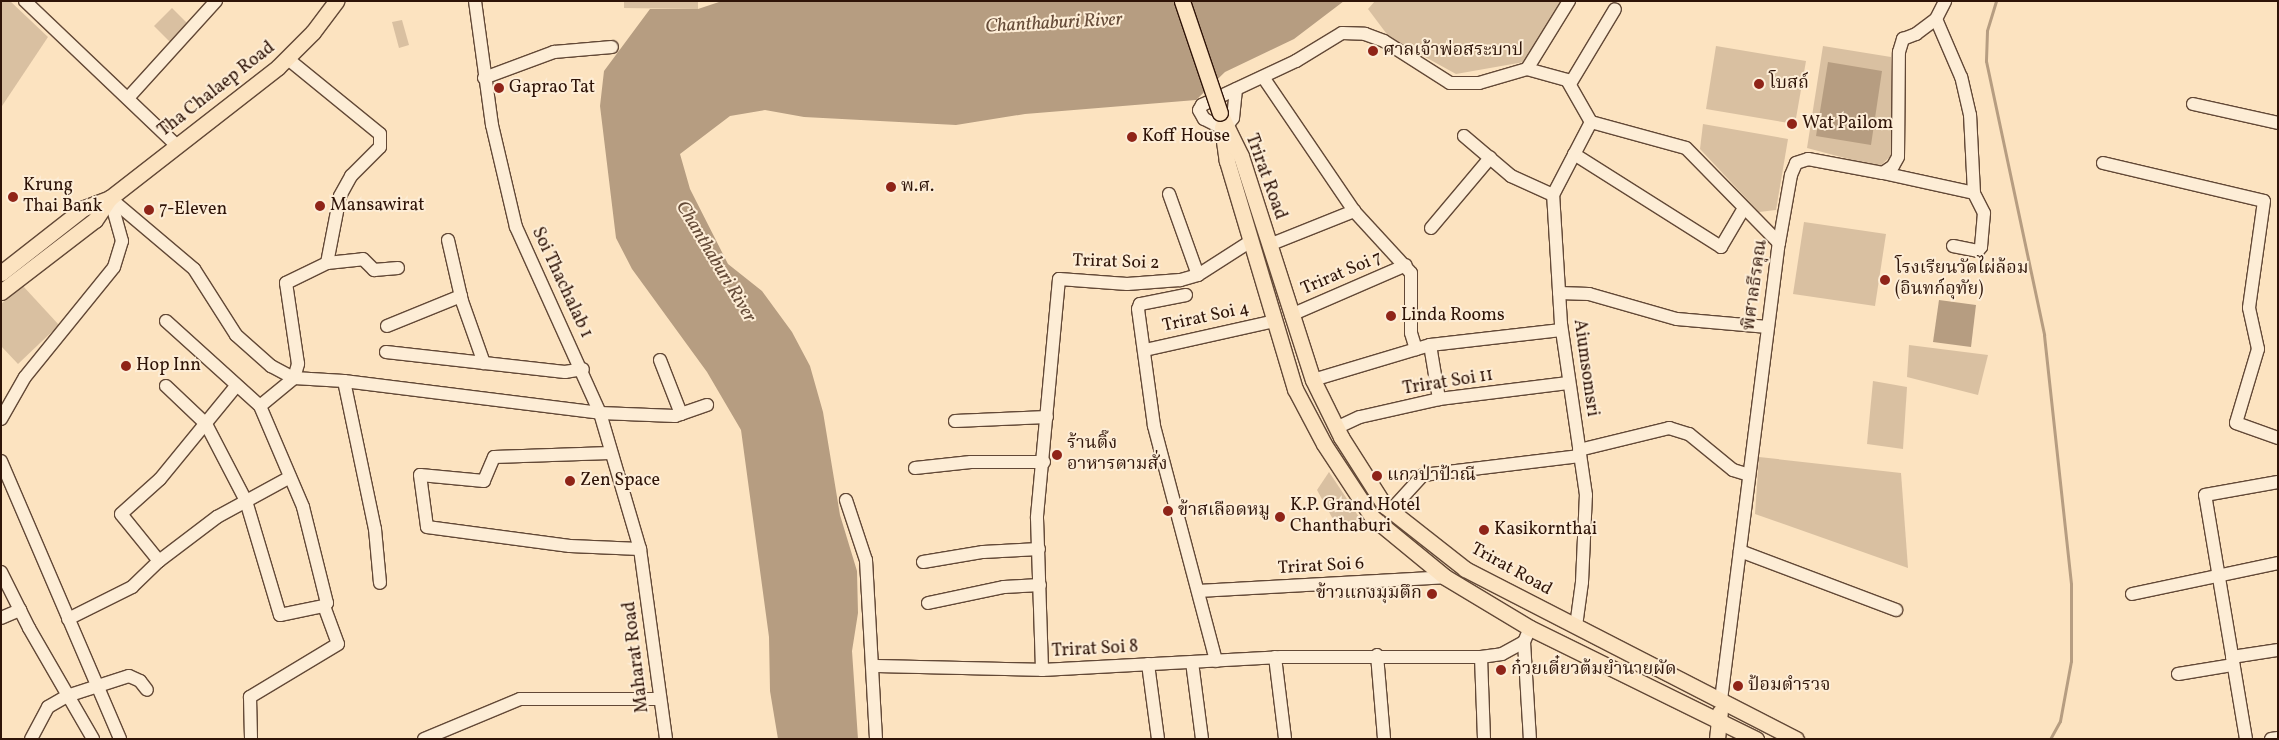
<!DOCTYPE html>
<html>
<head>
<meta charset="utf-8">
<style>
	body { margin:0 }
	#map { position:relative; width:2279px; height:740px; overflow:hidden; background:#fce3c0; font-family:Vollkorn,"Noto Serif Thai",serif }
	div>[style] { position:absolute }
	[style*='--x'] { left:calc(var(--x)*1px); top:calc(var(--y)*1px); width:calc(var(--w)*1px); rotate:calc(var(--a)*1deg) }
	.green>* { inset:0; background:#d9c0a1 }
	.water>* { inset:0; background:#b69d81 }
	.stream>* { height:3px; margin:-1.5px; padding:0 1.5px; transform-origin:1.5px; border-radius:1.5px; background:#b69d81 }
	.roads { filter:drop-shadow(1px 0 #624836) drop-shadow(-1px 0 #624836) drop-shadow(0 1px #624836) drop-shadow(0 -1px #624836) }
	.minor>* { height:12px; margin:-6px; padding:0 6px; transform-origin:6px; border-radius:6px; background:#fdedd6 }
	.major>* { height:15px; margin:-7.5px; padding:0 7.5px; transform-origin:7.5px; border-radius:7.5px; background:#fce3c0 }
	.bridges { filter:drop-shadow(1px 0 #2f1408) drop-shadow(-1px 0 #2f1408) drop-shadow(0 1px #2f1408) drop-shadow(0 -1px #2f1408) }
	.major-bridge>* { height:15px; margin:-7.5px; padding:0 7.5px; transform-origin:7.5px; border-radius:7.5px; background:#fce3c0 }
	.dots>* { width:14px; height:14px; translate:-50% -50%; box-sizing:border-box; border:2px solid #fdedd6; border-radius:50% }
	span { translate:-50% -50%; white-space:nowrap; text-align:center; line-height:1.15; -webkit-text-stroke:4px #fdedd6; paint-order:stroke }
	.poi-label { font-size:18px; color:#2f1408 }
	.left { translate:0 -50%; text-align:left }
	.right { translate:-100% -50%; text-align:right }
	.street-label { font-size:18px; color:#2f1408 }
	.water-label { font-size:19px; color:#654b38; font-style:italic }
	.frame { position:absolute; inset:0; border:2px solid #2f1408; pointer-events:none }
</style>
</head>
<body>
<div id="map">
	<div class="green">
		<i style="clip-path:polygon(1px 1px,10px 1px,48px 37px,2px 106px)"></i>
		<i style="clip-path:polygon(624px 1px,698px 1px,698px 9px,624px 8px)"></i>
		<i style="clip-path:polygon(1375px 1px,1562px 1px,1524px 62px,1456px 74px,1389px 37px,1368px 9px)"></i>
		<i style="clip-path:polygon(172px 8px,188px 24px,170px 42px,154px 26px)"></i>
		<i style="clip-path:polygon(402px 20px,409px 45px,399px 48px,392px 22px)"></i>
		<i style="clip-path:polygon(1716px 46px,1806px 61px,1795px 124px,1706px 109px)"></i>
		<i style="clip-path:polygon(1823px 46px,1891px 57px,1891px 156px,1879px 167px,1807px 148px)"></i>
		<i style="clip-path:polygon(1703px 124px,1788px 139px,1776px 210px,1759px 212px,1700px 149px)"></i>
		<i style="clip-path:polygon(1804px 222px,1886px 234px,1875px 306px,1793px 294px)"></i>
		<i style="clip-path:polygon(23px 286px,59px 325px,18px 364px,1px 346px,1px 304px)"></i>
		<i style="clip-path:polygon(1909px 345px,1988px 355px,1978px 395px,1907px 377px)"></i>
		<i style="clip-path:polygon(1873px 381px,1907px 387px,1903px 449px,1867px 444px)"></i>
		<i style="clip-path:polygon(1759px 457px,1901px 473px,1908px 568px,1755px 514px)"></i>
		<i style="clip-path:polygon(1329px 472px,1363px 523px,1335px 523px,1317px 490px)"></i>
	</div>
	<div class="water">
		<i style="clip-path:polygon(722px 1px,1344px 1px,1294px 39px,1225px 72px,1196px 100px,1025px 114px,956px 125px,804px 117px,765px 110px,730px 116px,680px 154px,690px 189px,728px 264px,762px 291px,792px 332px,810px 366px,823px 412px,840px 515px,857px 571px,858px 613px,852px 651px,858px 739px,778px 739px,770px 691px,769px 637px,741px 430px,707px 372px,632px 269px,616px 238px,600px 106px,604px 71px,650px 9px,698px 9px)"></i>
		<i style="clip-path:polygon(1828px 62px,1882px 71px,1871px 145px,1816px 136px)"></i>
		<i style="clip-path:polygon(1939px 300px,1976px 305px,1971px 347px,1933px 342px)"></i>
	</div>
	<div class="stream">
		<i style="--x:1996;--y:1;--w:31;--a:107"></i>
		<i style="--x:1987;--y:31;--w:30;--a:92"></i>
		<i style="--x:1986;--y:61;--w:280;--a:78"></i>
		<i style="--x:2044;--y:335;--w:250;--a:83.8"></i>
		<i style="--x:2071;--y:584;--w:77;--a:90"></i>
		<i style="--x:2071;--y:661;--w:61;--a:100.4"></i>
		<i style="--x:2060;--y:721;--w:21;--a:119"></i>
	</div>
	<div class="roads">
		<div class="minor">
			<i style="--x:25;--y:1;--w:210;--a:43.6"></i>
			<i style="--x:475;--y:1;--w:125;--a:82.2"></i>
			<i style="--x:492;--y:125;--w:105;--a:76.8"></i>
			<i style="--x:516;--y:227;--w:204;--a:65.7"></i>
			<i style="--x:600;--y:413;--w:142;--a:73.6"></i>
			<i style="--x:640;--y:549;--w:192;--a:82.2"></i>
			<i style="--x:1527;--y:69;--w:80;--a:-58.3"></i>
			<i style="--x:1263;--y:77;--w:162;--a:55.8"></i>
			<i style="--x:1354;--y:211;--w:84;--a:47.4"></i>
			<i style="--x:1411;--y:273;--w:60;--a:90"></i>
			<i style="--x:1411;--y:333;--w:17;--a:73"></i>
			<i style="--x:484;--y:78;--w:75;--a:-20.4"></i>
			<i style="--x:554;--y:52;--w:58;--a:-4.9"></i>
			<i style="--x:1570;--y:84;--w:87;--a:-59"></i>
			<i style="--x:128;--y:98;--w:131;--a:-47.8"></i>
			<i style="--x:2193;--y:104;--w:87;--a:12.6"></i>
			<i style="--x:1226;--y:127;--w:11;--a:-52"></i>
			<i style="--x:1233;--y:118;--w:29;--a:-84"></i>
			<i style="--x:1222;--y:128;--w:20;--a:-153"></i>
			<i style="--x:1204;--y:119;--w:10;--a:-119"></i>
			<i style="--x:1199;--y:110;--w:6;--a:-59"></i>
			<i style="--x:1202;--y:105;--w:104;--a:-25.1"></i>
			<i style="--x:1296;--y:61;--w:54;--a:-31.3"></i>
			<i style="--x:1342;--y:33;--w:23;--a:2"></i>
			<i style="--x:1365;--y:34;--w:20;--a:20"></i>
			<i style="--x:1384;--y:41;--w:78;--a:32.5"></i>
			<i style="--x:1450;--y:83;--w:29;--a:0"></i>
			<i style="--x:1479;--y:83;--w:50;--a:-16.3"></i>
			<i style="--x:1527;--y:69;--w:41;--a:15.4"></i>
			<i style="--x:1567;--y:80;--w:48;--a:60.3"></i>
			<i style="--x:1591;--y:122;--w:98;--a:15.3"></i>
			<i style="--x:1686;--y:148;--w:133;--a:45.6"></i>
			<i style="--x:1464;--y:136;--w:62;--a:40.4"></i>
			<i style="--x:1511;--y:176;--w:46;--a:24.3"></i>
			<i style="--x:1574;--y:154;--w:174;--a:32.3"></i>
			<i style="--x:1721;--y:247;--w:45;--a:-59.5"></i>
			<i style="--x:2103;--y:163;--w:165;--a:13.3"></i>
			<i style="--x:2264;--y:201;--w:108;--a:98"></i>
			<i style="--x:2249;--y:308;--w:42;--a:77.6"></i>
			<i style="--x:2258;--y:349;--w:77;--a:106.6"></i>
			<i style="--x:2236;--y:423;--w:45;--a:19.7"></i>
			<i style="--x:1883;--y:173;--w:93;--a:12.4"></i>
			<i style="--x:1974;--y:193;--w:78;--a:-92.9"></i>
			<i style="--x:1970;--y:115;--w:39;--a:-103"></i>
			<i style="--x:1961;--y:77;--w:63;--a:-113.3"></i>
			<i style="--x:1169;--y:194;--w:86;--a:70.3"></i>
			<i style="--x:110;--y:198;--w:110;--a:40.2"></i>
			<i style="--x:194;--y:269;--w:78;--a:57.5"></i>
			<i style="--x:236;--y:335;--w:47;--a:41.5"></i>
			<i style="--x:271;--y:366;--w:26;--a:28"></i>
			<i style="--x:294;--y:378;--w:50;--a:3.4"></i>
			<i style="--x:344;--y:381;--w:258;--a:7.1"></i>
			<i style="--x:600;--y:413;--w:75;--a:2.3"></i>
			<i style="--x:675;--y:416;--w:34;--a:-19"></i>
			<i style="--x:1431;--y:228;--w:92;--a:-49.9"></i>
			<i style="--x:448;--y:240;--w:63;--a:77.1"></i>
			<i style="--x:462;--y:301;--w:66;--a:70.5"></i>
			<i style="--x:1251;--y:241;--w:63;--a:147.3"></i>
			<i style="--x:1198;--y:275;--w:19;--a:164"></i>
			<i style="--x:1180;--y:280;--w:53;--a:175.7"></i>
			<i style="--x:1127;--y:284;--w:68;--a:-175.8"></i>
			<i style="--x:1059;--y:279;--w:240;--a:95.3"></i>
			<i style="--x:1037;--y:518;--w:152;--a:88.1"></i>
			<i style="--x:1042;--y:670;--w:238;--a:-3.1"></i>
			<i style="--x:1280;--y:657;--w:201;--a:0"></i>
			<i style="--x:1481;--y:657;--w:21;--a:-8"></i>
			<i style="--x:1502;--y:654;--w:25;--a:-29"></i>
			<i style="--x:1524;--y:642;--w:15;--a:-67"></i>
			<i style="--x:1269;--y:245;--w:92;--a:-21.8"></i>
			<i style="--x:1953;--y:246;--w:25;--a:11"></i>
			<i style="--x:1978;--y:251;--w:5;--a:-53"></i>
			<i style="--x:1981;--y:247;--w:34;--a:-85"></i>
			<i style="--x:1984;--y:213;--w:22;--a:-117"></i>
			<i style="--x:327;--y:263;--w:36;--a:-6"></i>
			<i style="--x:363;--y:259;--w:16;--a:45"></i>
			<i style="--x:374;--y:270;--w:24;--a:-5"></i>
			<i style="--x:1559;--y:293;--w:30;--a:2"></i>
			<i style="--x:1589;--y:294;--w:91;--a:15.9"></i>
			<i style="--x:1677;--y:319;--w:91;--a:5"></i>
			<i style="--x:1186;--y:295;--w:47;--a:168.9"></i>
			<i style="--x:1140;--y:304;--w:5;--a:112"></i>
			<i style="--x:1138;--y:309;--w:118;--a:82.2"></i>
			<i style="--x:1154;--y:426;--w:243;--a:75.2"></i>
			<i style="--x:1291;--y:315;--w:125;--a:-23.5"></i>
			<i style="--x:166;--y:321;--w:127;--a:42.1"></i>
			<i style="--x:260;--y:406;--w:110;--a:66.9"></i>
			<i style="--x:303;--y:507;--w:99;--a:76"></i>
			<i style="--x:327;--y:603;--w:4;--a:135"></i>
			<i style="--x:324;--y:606;--w:40;--a:69.8"></i>
			<i style="--x:338;--y:644;--w:103;--a:148.9"></i>
			<i style="--x:250;--y:697;--w:42;--a:88.6"></i>
			<i style="--x:387;--y:326;--w:80;--a:-22.1"></i>
			<i style="--x:1430;--y:345;--w:55;--a:80.5"></i>
			<i style="--x:1145;--y:350;--w:133;--a:-12.6"></i>
			<i style="--x:386;--y:352;--w:180;--a:6.4"></i>
			<i style="--x:565;--y:372;--w:18;--a:-9"></i>
			<i style="--x:660;--y:360;--w:58;--a:68.7"></i>
			<i style="--x:1313;--y:380;--w:122;--a:-16.7"></i>
			<i style="--x:1430;--y:345;--w:132;--a:-6.5"></i>
			<i style="--x:344;--y:381;--w:151;--a:78.2"></i>
			<i style="--x:375;--y:529;--w:54;--a:84.7"></i>
			<i style="--x:166;--y:386;--w:55;--a:43.5"></i>
			<i style="--x:206;--y:424;--w:87;--a:62.5"></i>
			<i style="--x:246;--y:501;--w:119;--a:73.4"></i>
			<i style="--x:280;--y:615;--w:45;--a:-11.6"></i>
			<i style="--x:260;--y:406;--w:44;--a:-39.5"></i>
			<i style="--x:294;--y:378;--w:15;--a:-74"></i>
			<i style="--x:298;--y:364;--w:82;--a:-98.4"></i>
			<i style="--x:286;--y:283;--w:46;--a:-26"></i>
			<i style="--x:327;--y:263;--w:68;--a:-79"></i>
			<i style="--x:340;--y:196;--w:23;--a:-61"></i>
			<i style="--x:351;--y:176;--w:41;--a:-45"></i>
			<i style="--x:380;--y:147;--w:13;--a:-90"></i>
			<i style="--x:380;--y:134;--w:119;--a:-140.8"></i>
			<i style="--x:1;--y:419;--w:48;--a:-60.3"></i>
			<i style="--x:25;--y:377;--w:141;--a:-51"></i>
			<i style="--x:114;--y:267;--w:27;--a:-73"></i>
			<i style="--x:122;--y:241;--w:45;--a:-105.6"></i>
			<i style="--x:955;--y:421;--w:92;--a:-2.5"></i>
			<i style="--x:1336;--y:428;--w:26;--a:-25"></i>
			<i style="--x:1360;--y:417;--w:81;--a:-12.8"></i>
			<i style="--x:1439;--y:399;--w:130;--a:-7.1"></i>
			<i style="--x:1579;--y:450;--w:93;--a:-13.7"></i>
			<i style="--x:1669;--y:428;--w:21;--a:17"></i>
			<i style="--x:1689;--y:434;--w:57;--a:39.3"></i>
			<i style="--x:1733;--y:470;--w:17;--a:17"></i>
			<i style="--x:610;--y:453;--w:116;--a:178"></i>
			<i style="--x:494;--y:457;--w:26;--a:113"></i>
			<i style="--x:484;--y:481;--w:64;--a:-174.6"></i>
			<i style="--x:420;--y:475;--w:52;--a:82.3"></i>
			<i style="--x:427;--y:527;--w:144;--a:7.6"></i>
			<i style="--x:570;--y:546;--w:70;--a:2.5"></i>
			<i style="--x:1;--y:461;--w:302;--a:66.8"></i>
			<i style="--x:915;--y:468;--w:56;--a:-6.1"></i>
			<i style="--x:971;--y:462;--w:73;--a:0"></i>
			<i style="--x:846;--y:500;--w:63;--a:71.6"></i>
			<i style="--x:866;--y:560;--w:179;--a:86.8"></i>
			<i style="--x:1391;--y:510;--w:47;--a:-47.6"></i>
			<i style="--x:1423;--y:475;--w:158;--a:-6.9"></i>
			<i style="--x:1740;--y:551;--w:167;--a:20.7"></i>
			<i style="--x:159;--y:561;--w:60;--a:-129"></i>
			<i style="--x:121;--y:514;--w:52;--a:-41.9"></i>
			<i style="--x:160;--y:479;--w:120;--a:-50.7"></i>
			<i style="--x:923;--y:562;--w:61;--a:-9.5"></i>
			<i style="--x:983;--y:552;--w:56;--a:-3.1"></i>
			<i style="--x:1;--y:572;--w:63;--a:63.4"></i>
			<i style="--x:29;--y:628;--w:128;--a:60"></i>
			<i style="--x:1198;--y:591;--w:247;--a:-3.2"></i>
			<i style="--x:2132;--y:594;--w:149;--a:-12"></i>
			<i style="--x:928;--y:603;--w:78;--a:-11.9"></i>
			<i style="--x:1004;--y:587;--w:36;--a:-3"></i>
			<i style="--x:1;--y:618;--w:21;--a:-23"></i>
			<i style="--x:68;--y:619;--w:72;--a:-26.6"></i>
			<i style="--x:132;--y:587;--w:37;--a:-44"></i>
			<i style="--x:159;--y:561;--w:73;--a:-37.2"></i>
			<i style="--x:217;--y:517;--w:83;--a:-28.7"></i>
			<i style="--x:1576;--y:626;--w:44;--a:-82.2"></i>
			<i style="--x:1582;--y:582;--w:87;--a:-87.4"></i>
			<i style="--x:1586;--y:495;--w:173;--a:-98.3"></i>
			<i style="--x:1561;--y:324;--w:129;--a:-93.5"></i>
			<i style="--x:1553;--y:195;--w:82;--a:-62.5"></i>
			<i style="--x:1524;--y:642;--w:97;--a:86.5"></i>
			<i style="--x:1377;--y:655;--w:84;--a:85.2"></i>
			<i style="--x:1275;--y:657;--w:83;--a:83"></i>
			<i style="--x:1481;--y:657;--w:82;--a:87.9"></i>
			<i style="--x:2232;--y:657;--w:47;--a:-8.7"></i>
			<i style="--x:1192;--y:662;--w:78;--a:82.6"></i>
			<i style="--x:1148;--y:664;--w:76;--a:82.4"></i>
			<i style="--x:872;--y:666;--w:170;--a:1.3"></i>
			<i style="--x:2178;--y:674;--w:56;--a:-9.3"></i>
			<i style="--x:1721;--y:700;--w:461;--a:-82.8"></i>
			<i style="--x:1779;--y:243;--w:69;--a:-80"></i>
			<i style="--x:1791;--y:175;--w:13;--a:-67"></i>
			<i style="--x:1796;--y:163;--w:13;--a:-18"></i>
			<i style="--x:1808;--y:159;--w:76;--a:10.6"></i>
			<i style="--x:1883;--y:173;--w:12;--a:-35"></i>
			<i style="--x:1893;--y:166;--w:10;--a:-61"></i>
			<i style="--x:1898;--y:157;--w:105;--a:-89.5"></i>
			<i style="--x:1899;--y:52;--w:14;--a:-73"></i>
			<i style="--x:1903;--y:39;--w:14;--a:-21"></i>
			<i style="--x:1916;--y:34;--w:25;--a:-37"></i>
			<i style="--x:1936;--y:19;--w:20;--a:-63"></i>
			<i style="--x:31;--y:739;--w:36;--a:-62"></i>
			<i style="--x:48;--y:707;--w:22;--a:-30"></i>
			<i style="--x:67;--y:696;--w:65;--a:-17.9"></i>
			<i style="--x:129;--y:676;--w:12;--a:24"></i>
			<i style="--x:140;--y:681;--w:11;--a:52"></i>
			<i style="--x:424;--y:739;--w:104;--a:-22.6"></i>
			<i style="--x:520;--y:699;--w:139;--a:0"></i>
			<i style="--x:2246;--y:739;--w:247;--a:-99.5"></i>
			<i style="--x:2205;--y:495;--w:74;--a:-10.1"></i>
			<i style="--x:2271;--y:739;--w:7;--a:-8"></i>
		</div>
		<div class="major">
			<i style="--x:1220;--y:113;--w:48;--a:64"></i>
			<i style="--x:1241;--y:156;--w:235;--a:72.2"></i>
			<i style="--x:1313;--y:380;--w:64;--a:63.8"></i>
			<i style="--x:1341;--y:437;--w:82;--a:57.5"></i>
			<i style="--x:1385;--y:506;--w:102;--a:38.2"></i>
			<i style="--x:1465;--y:569;--w:372;--a:27.2"></i>
			<i style="--x:1222;--y:127;--w:34;--a:82"></i>
			<i style="--x:1227;--y:161;--w:238;--a:73.4"></i>
			<i style="--x:1295;--y:389;--w:62;--a:62.2"></i>
			<i style="--x:1324;--y:444;--w:87;--a:56.7"></i>
			<i style="--x:1372;--y:517;--w:94;--a:39.4"></i>
			<i style="--x:1445;--y:577;--w:99;--a:31"></i>
			<i style="--x:1530;--y:628;--w:252;--a:26.2"></i>
			<i style="--x:1;--y:273;--w:105;--a:-38.1"></i>
			<i style="--x:84;--y:208;--w:28;--a:-21"></i>
			<i style="--x:1;--y:292;--w:118;--a:-37.5"></i>
			<i style="--x:95;--y:220;--w:27;--a:-56"></i>
			<i style="--x:110;--y:198;--w:213;--a:-37.9"></i>
			<i style="--x:278;--y:67;--w:49;--a:-45"></i>
			<i style="--x:313;--y:32;--w:39;--a:-53"></i>
			<i style="--x:1717;--y:739;--w:27;--a:-84"></i>
		</div>
	</div>
	<div class="bridges">
		<div class="major-bridge">
			<i style="--x:1182;--y:1;--w:118;--a:71.3"></i>
		</div>
	</div>
	<div class="dots">
		<i style="left:1373px;top:51px;background:#8f2418"></i>
		<i style="left:1759px;top:84px;background:#8f2418"></i>
		<i style="left:499px;top:88px;background:#8f2418"></i>
		<i style="left:1792px;top:124px;background:#8f2418"></i>
		<i style="left:1132px;top:137px;background:#8f2418"></i>
		<i style="left:891px;top:187px;background:#8f2418"></i>
		<i style="left:13px;top:197px;background:#8f2418"></i>
		<i style="left:320px;top:206px;background:#8f2418"></i>
		<i style="left:149px;top:210px;background:#8f2418"></i>
		<i style="left:1885px;top:280px;background:#8f2418"></i>
		<i style="left:1391px;top:316px;background:#8f2418"></i>
		<i style="left:126px;top:366px;background:#8f2418"></i>
		<i style="left:1057px;top:455px;background:#8f2418"></i>
		<i style="left:1377px;top:476px;background:#8f2418"></i>
		<i style="left:570px;top:481px;background:#8f2418"></i>
		<i style="left:1168px;top:511px;background:#8f2418"></i>
		<i style="left:1280px;top:517px;background:#8f2418"></i>
		<i style="left:1484px;top:530px;background:#8f2418"></i>
		<i style="left:1432px;top:594px;background:#8f2418"></i>
		<i style="left:1501px;top:670px;background:#8f2418"></i>
		<i style="left:1738px;top:686px;background:#8f2418"></i>
	</div>
	<div class="poi-label">
		<span class="left" style="left:1383px;top:51px">ศาลเจ้าพ่อสระบาป</span>
		<span class="left" style="left:1769px;top:84px">โบสถ์</span>
		<span class="left" style="left:509px;top:88px">Gaprao Tat</span>
		<span class="left" style="left:1802px;top:124px">Wat Pailom</span>
		<span class="left" style="left:1142px;top:137px">Koff House</span>
		<span class="left" style="left:23px;top:197px">Krung<br>Thai Bank</span>
		<span class="left" style="left:901px;top:187px">พ.ศ.</span>
		<span class="left" style="left:330px;top:206px">Mansawirat</span>
		<span class="left" style="left:159px;top:210px">7-Eleven</span>
		<span class="left" style="left:1895px;top:280px">โรงเรียนวัดไผ่ล้อม<br>(อินทก์อุทัย)</span>
		<span class="left" style="left:1401px;top:316px">Linda Rooms</span>
		<span class="left" style="left:136px;top:366px">Hop Inn</span>
		<span class="left" style="left:1067px;top:455px">ร้านติ๊ง<br>อาหารตามสั่ง</span>
		<span class="left" style="left:1387px;top:476px">แกวป่าป้าณี</span>
		<span class="left" style="left:580px;top:481px">Zen Space</span>
		<span class="left" style="left:1290px;top:517px">K.P. Grand Hotel<br>Chanthaburi</span>
		<span class="left" style="left:1178px;top:511px">ข้าสเลือดหมู</span>
		<span class="left" style="left:1494px;top:530px">Kasikornthai</span>
		<span class="right" style="left:1422px;top:594px">ข้าวแกงมุมตึก</span>
		<span class="left" style="left:1511px;top:670px">ก๋วยเตี๋ยวต้มยำนายผัด</span>
		<span class="left" style="left:1748px;top:686px">ป้อมตำรวจ</span>
	</div>
	<div class="street-label">
		<span style="left:217px;top:90px;rotate:-38deg">Tha Chalaep Road</span>
		<span style="left:1265px;top:177px;rotate:70deg">Trirat Road</span>
		<span style="left:1116px;top:263px;rotate:2deg">Trirat Soi 2</span>
		<span style="left:1342px;top:274px;rotate:-23deg">Trirat Soi 7</span>
		<span style="left:561px;top:283px;rotate:65deg">Soi Thachalab 1</span>
		<span style="left:1756px;top:285px;rotate:-82deg">พิศาลธีรคุณ</span>
		<span style="left:1206px;top:318px;rotate:-12deg">Trirat Soi 4</span>
		<span style="left:1585px;top:368px;rotate:82deg">Aiumsomsri</span>
		<span style="left:1448px;top:383px;rotate:-9deg">Trirat Soi 11</span>
		<span style="left:1321px;top:567px;rotate:-3deg">Trirat Soi 6</span>
		<span style="left:1511px;top:570px;rotate:29deg">Trirat Road</span>
		<span style="left:1095px;top:650px;rotate:-3deg">Trirat Soi 8</span>
		<span style="left:637px;top:657px;rotate:-97deg">Maharat Road</span>
	</div>
	<div class="water-label">
		<span style="left:1054px;top:24px;rotate:-3deg">Chanthaburi River</span>
		<span style="left:715px;top:262px;rotate:59deg">Chanthaburi River</span>
	</div>
	<div class="frame"></div>
</div>
</body>
</html>
